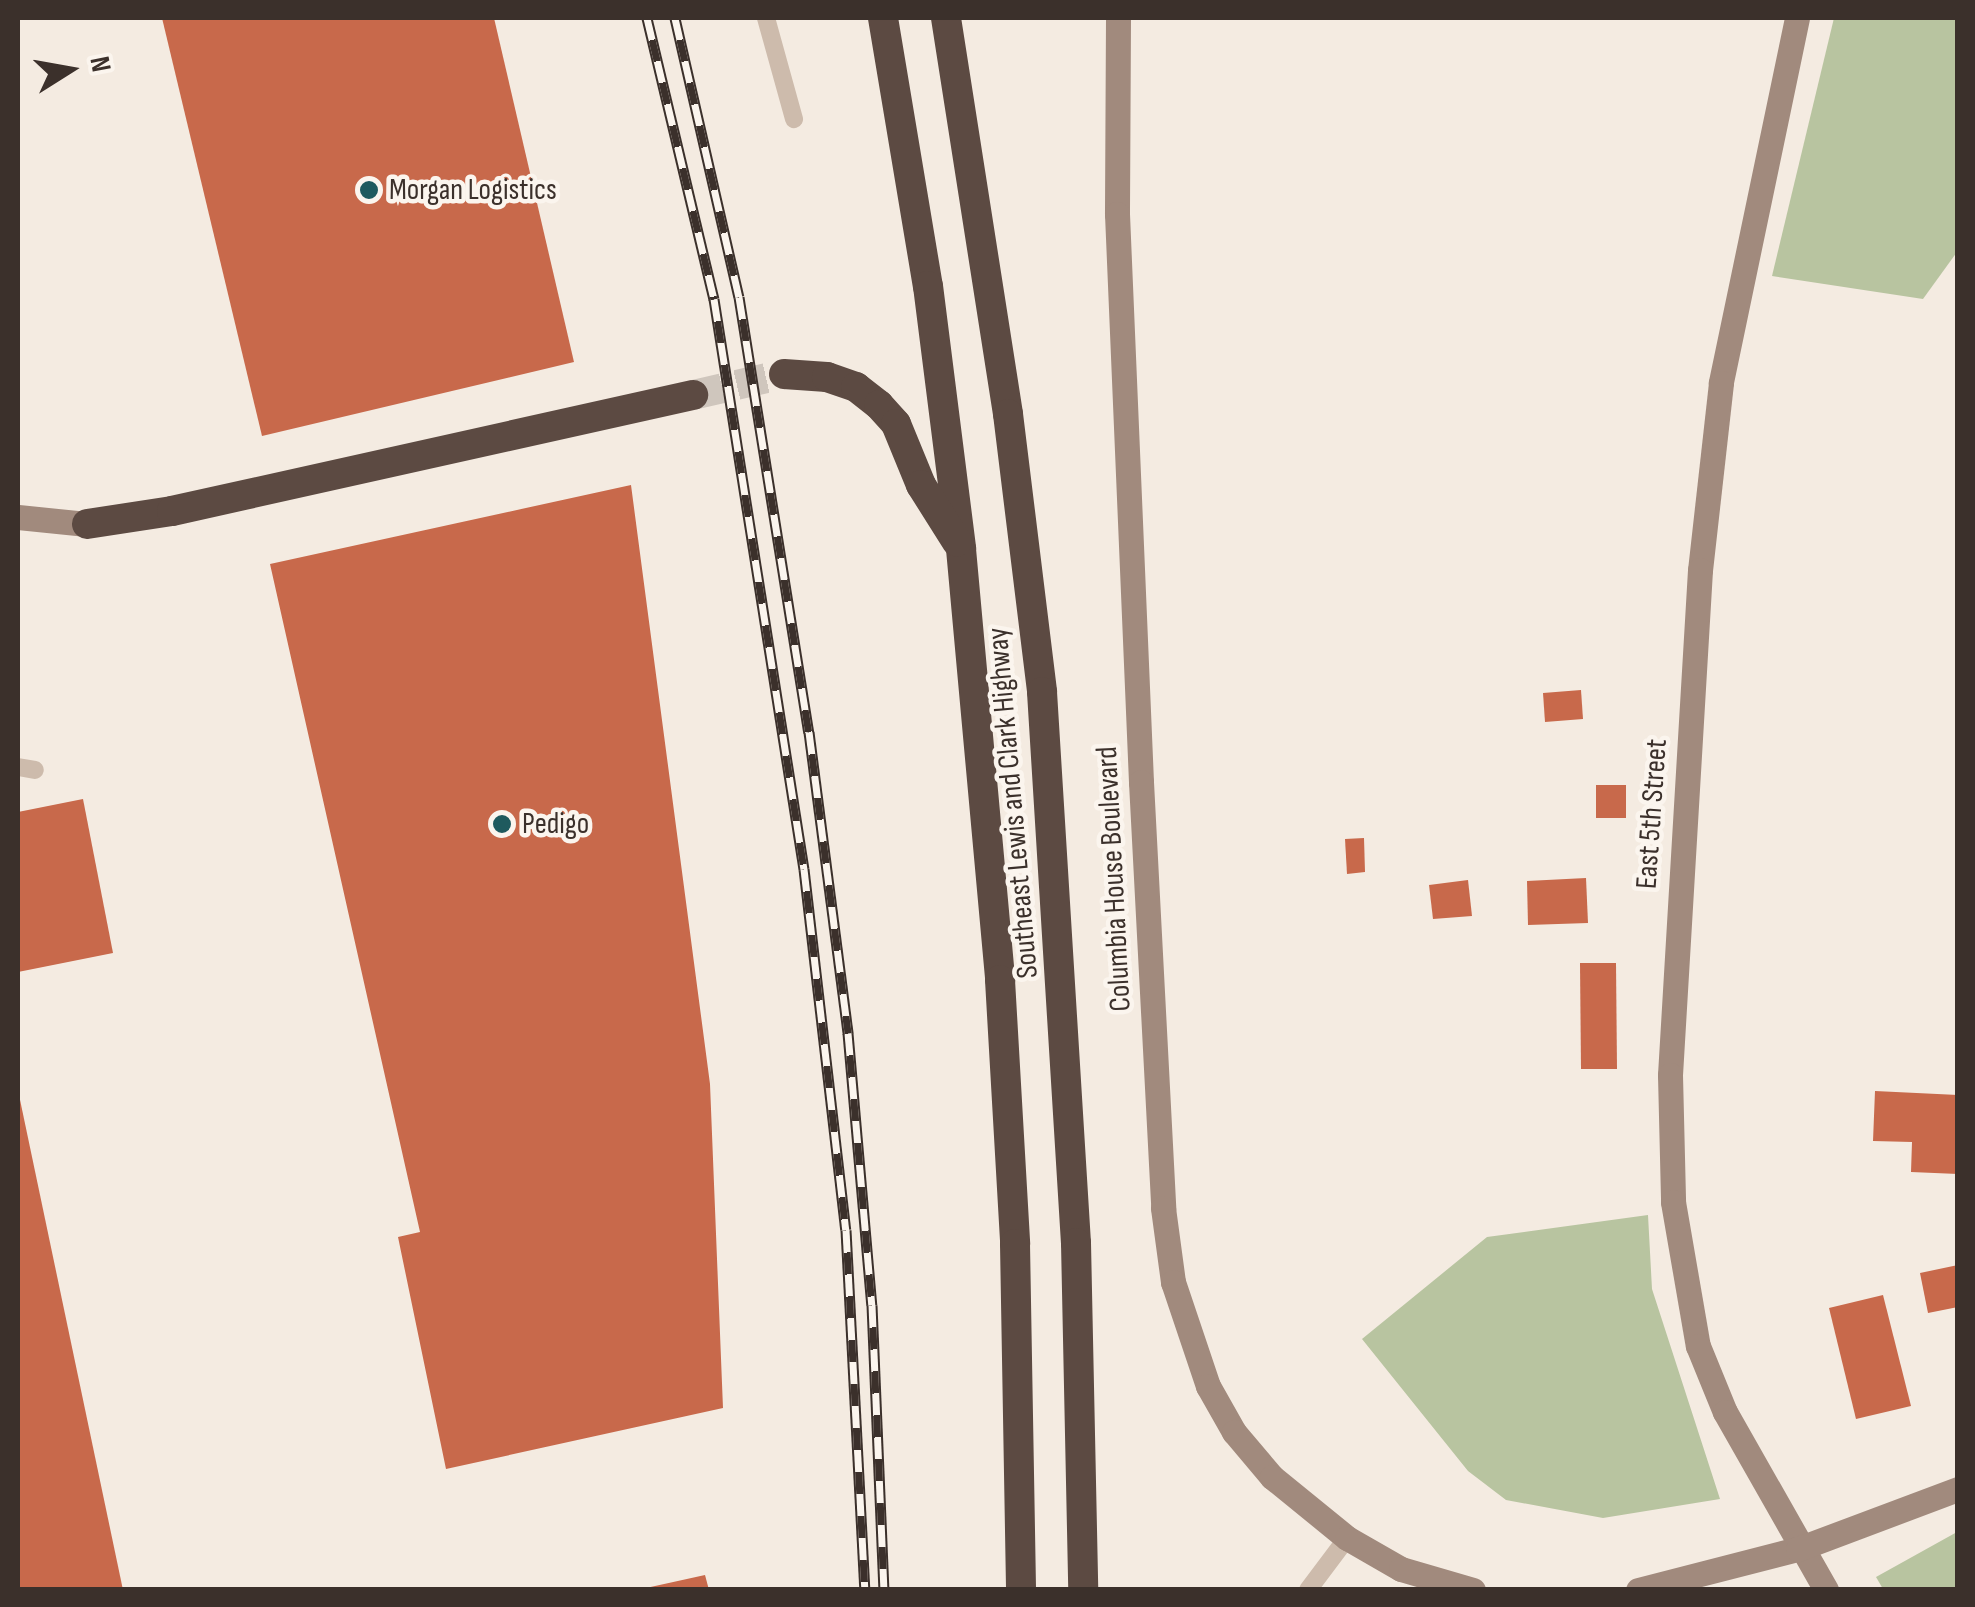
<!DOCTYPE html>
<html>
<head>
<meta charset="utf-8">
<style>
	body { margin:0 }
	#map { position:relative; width:1975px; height:1607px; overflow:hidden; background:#f4ebe1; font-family:"Sofia Sans Condensed",sans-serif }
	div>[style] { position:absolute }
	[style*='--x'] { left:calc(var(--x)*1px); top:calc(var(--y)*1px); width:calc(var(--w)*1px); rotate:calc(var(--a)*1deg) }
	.green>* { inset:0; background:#b8c4a0 }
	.building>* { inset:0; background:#c8694b }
	.highway-tunnel>* { height:30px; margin-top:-15px; transform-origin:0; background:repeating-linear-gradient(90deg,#cfc6bd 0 30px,transparent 0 45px) }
	.lane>* { height:18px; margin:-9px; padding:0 9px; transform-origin:9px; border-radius:9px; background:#cdbbac }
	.secondary>* { height:25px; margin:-12.5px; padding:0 12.5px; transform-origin:12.5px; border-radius:12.5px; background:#a18a7d }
	.highway>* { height:30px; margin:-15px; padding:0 15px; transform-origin:15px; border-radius:15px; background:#5c4a42 }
	.rail>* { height:11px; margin-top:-5.5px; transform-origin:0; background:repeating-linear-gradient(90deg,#fbf5ee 0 22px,#3b302b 0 44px); box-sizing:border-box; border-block:2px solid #3b302b }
	.dots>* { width:28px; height:28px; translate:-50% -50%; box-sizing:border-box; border:5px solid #fbf5ee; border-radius:50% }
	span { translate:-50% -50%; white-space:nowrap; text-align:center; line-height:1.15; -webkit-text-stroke:9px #fbf5ee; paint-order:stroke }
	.poi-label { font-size:30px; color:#3b302b }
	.left { translate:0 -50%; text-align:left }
	.street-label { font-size:30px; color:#3b302b }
	.frame { position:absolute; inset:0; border:20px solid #3b302b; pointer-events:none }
	.north { position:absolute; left:20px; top:20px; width:100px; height:100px; -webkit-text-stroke:8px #fbf5ee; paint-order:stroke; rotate:79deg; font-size:28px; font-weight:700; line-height:40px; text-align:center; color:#3b302b }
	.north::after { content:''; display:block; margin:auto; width:35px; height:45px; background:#3b302b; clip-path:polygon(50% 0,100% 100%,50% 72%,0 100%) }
</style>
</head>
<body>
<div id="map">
	<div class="green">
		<i style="clip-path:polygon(1834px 18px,1957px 18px,1957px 252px,1923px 299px,1772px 276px)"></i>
		<i style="clip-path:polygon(1648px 1215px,1652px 1289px,1720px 1499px,1603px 1518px,1506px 1500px,1468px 1471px,1362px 1339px,1487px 1237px)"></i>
		<i style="clip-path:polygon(1957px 1532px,1957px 1589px,1883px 1589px,1876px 1577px)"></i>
	</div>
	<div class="building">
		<i style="clip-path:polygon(162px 18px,494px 18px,574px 362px,262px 436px)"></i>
		<i style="clip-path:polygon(631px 485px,710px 1084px,723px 1408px,446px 1469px,398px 1237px,420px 1232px,270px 564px)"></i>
		<i style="clip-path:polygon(1581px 690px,1583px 719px,1545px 722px,1543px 693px)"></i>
		<i style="clip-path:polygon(1596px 785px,1626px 785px,1626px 818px,1596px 818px)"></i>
		<i style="clip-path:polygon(83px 799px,113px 953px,18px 972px,18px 812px)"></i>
		<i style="clip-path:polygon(1364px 838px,1365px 872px,1347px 874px,1345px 839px)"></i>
		<i style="clip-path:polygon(1586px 878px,1588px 923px,1528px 925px,1527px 881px)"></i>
		<i style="clip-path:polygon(1468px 880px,1472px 916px,1433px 919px,1429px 885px)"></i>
		<i style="clip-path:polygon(1580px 963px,1616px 963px,1617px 1069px,1581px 1069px)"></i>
		<i style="clip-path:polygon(1875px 1091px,1958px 1095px,1958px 1174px,1911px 1172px,1912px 1142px,1873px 1141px)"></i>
		<i style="clip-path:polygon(18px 1095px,19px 1095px,123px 1590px,18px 1590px)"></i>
		<i style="clip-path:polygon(1958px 1265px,1958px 1307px,1928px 1313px,1920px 1273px)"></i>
		<i style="clip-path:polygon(1883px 1295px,1911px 1406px,1856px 1419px,1829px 1308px)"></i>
		<i style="clip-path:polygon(705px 1575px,709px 1590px,646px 1590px,646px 1588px)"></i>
	</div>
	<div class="highway-tunnel">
		<i style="--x:693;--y:395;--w:93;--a:-13"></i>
	</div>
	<div class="lane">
		<i style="--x:766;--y:18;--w:105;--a:74.5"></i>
		<i style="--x:18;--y:767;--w:17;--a:10"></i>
		<i style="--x:1308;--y:1590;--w:65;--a:-53.1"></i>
	</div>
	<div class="secondary">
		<i style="--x:1118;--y:18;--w:196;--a:90.3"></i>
		<i style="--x:1117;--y:214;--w:569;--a:87.58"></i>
		<i style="--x:1141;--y:782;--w:427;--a:87"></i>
		<i style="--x:1163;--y:1208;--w:75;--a:82.3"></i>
		<i style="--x:1173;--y:1282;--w:110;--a:71.4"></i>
		<i style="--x:1208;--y:1386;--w:53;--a:60.5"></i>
		<i style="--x:1234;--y:1432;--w:59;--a:49.8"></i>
		<i style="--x:1272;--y:1477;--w:97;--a:39.1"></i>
		<i style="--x:1347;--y:1538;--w:62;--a:29.9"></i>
		<i style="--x:1401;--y:1569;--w:75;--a:16.3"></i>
		<i style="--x:1797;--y:18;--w:373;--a:101.8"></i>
		<i style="--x:1721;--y:383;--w:188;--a:96.4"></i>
		<i style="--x:1700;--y:570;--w:506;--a:93.4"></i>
		<i style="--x:1670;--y:1075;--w:127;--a:88.6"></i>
		<i style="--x:1673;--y:1202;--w:146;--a:80.2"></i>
		<i style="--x:1698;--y:1346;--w:71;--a:67.8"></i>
		<i style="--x:1725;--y:1412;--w:205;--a:60.4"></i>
		<i style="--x:18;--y:517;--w:69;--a:5.8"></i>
		<i style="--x:1638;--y:1590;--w:165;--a:-14.4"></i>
		<i style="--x:1798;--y:1549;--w:171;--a:-20.6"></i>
	</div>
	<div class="highway">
		<i style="--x:883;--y:18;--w:272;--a:80.5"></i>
		<i style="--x:928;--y:286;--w:265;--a:82.8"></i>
		<i style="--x:961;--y:549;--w:433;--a:84.8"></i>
		<i style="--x:1000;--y:980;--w:264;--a:86.7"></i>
		<i style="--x:1015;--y:1244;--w:346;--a:89"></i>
		<i style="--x:946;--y:18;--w:401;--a:81.1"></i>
		<i style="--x:1008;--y:414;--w:280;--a:83"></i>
		<i style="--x:1042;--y:692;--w:552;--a:86.47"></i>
		<i style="--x:1076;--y:1243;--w:347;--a:88.8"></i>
		<i style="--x:784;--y:374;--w:43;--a:4"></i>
		<i style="--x:827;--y:377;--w:31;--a:19"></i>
		<i style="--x:856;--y:387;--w:29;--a:38"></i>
		<i style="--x:879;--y:405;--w:25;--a:48"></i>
		<i style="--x:896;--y:424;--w:66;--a:67.7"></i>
		<i style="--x:921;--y:485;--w:67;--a:57.7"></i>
		<i style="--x:87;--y:524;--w:86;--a:-8.7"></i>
		<i style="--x:172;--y:511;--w:534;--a:-12.55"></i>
	</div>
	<div class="rail">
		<i style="--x:647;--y:18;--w:289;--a:76.6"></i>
		<i style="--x:714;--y:299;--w:577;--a:81.03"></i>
		<i style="--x:804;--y:869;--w:363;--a:83.4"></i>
		<i style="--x:846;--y:1230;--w:361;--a:87"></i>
		<i style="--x:675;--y:18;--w:286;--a:77.1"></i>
		<i style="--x:739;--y:297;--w:441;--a:80.9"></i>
		<i style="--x:809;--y:732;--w:304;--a:82.6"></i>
		<i style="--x:848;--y:1033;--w:273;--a:85"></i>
		<i style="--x:872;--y:1305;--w:285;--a:87.6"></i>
	</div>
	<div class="dots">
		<i style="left:369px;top:190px;background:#1f5a5e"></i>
		<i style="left:502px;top:824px;background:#1f5a5e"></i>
	</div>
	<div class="poi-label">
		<span class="left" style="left:389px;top:190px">Morgan Logistics</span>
		<span class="left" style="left:522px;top:824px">Pedigo</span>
	</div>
	<div class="street-label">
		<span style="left:1013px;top:803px;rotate:-95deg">Southeast Lewis and Clark Highway</span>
		<span style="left:1652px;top:814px;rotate:-86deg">East 5th Street</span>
		<span style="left:1114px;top:879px;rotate:-93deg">Columbia House Boulevard</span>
	</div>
	<div class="frame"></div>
	<div class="north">N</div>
</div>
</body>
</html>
